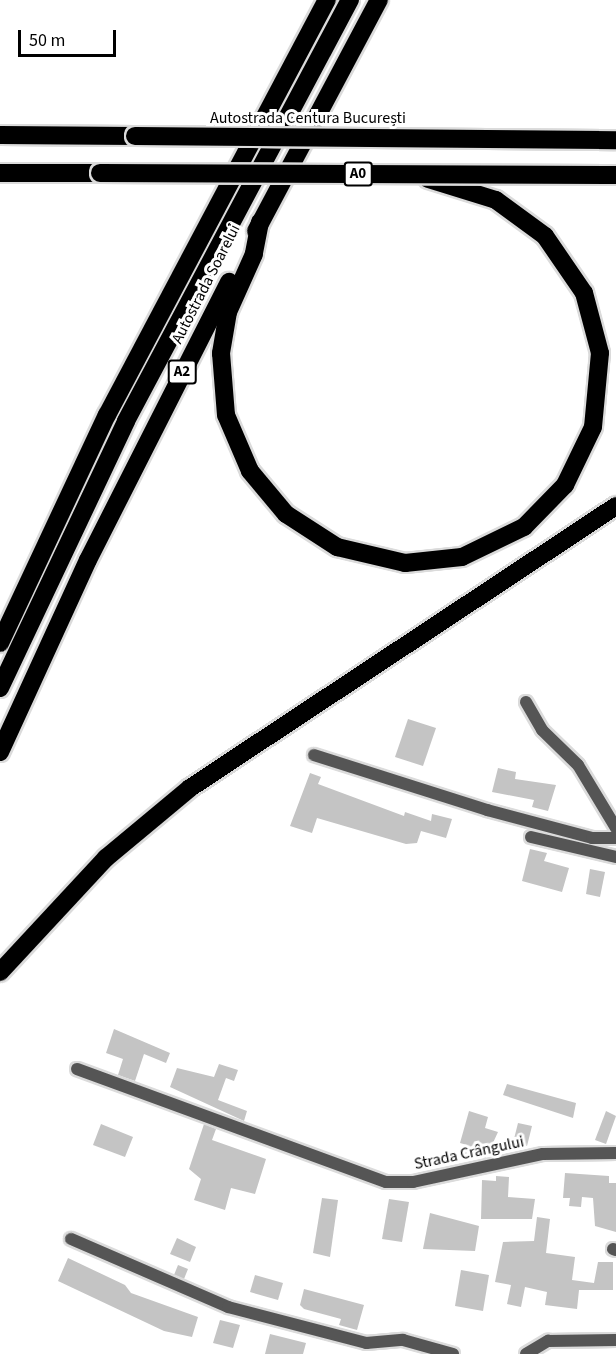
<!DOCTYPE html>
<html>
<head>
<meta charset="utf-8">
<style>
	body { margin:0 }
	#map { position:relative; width:616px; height:1354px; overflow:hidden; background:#fff; font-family:"Source Sans 3",sans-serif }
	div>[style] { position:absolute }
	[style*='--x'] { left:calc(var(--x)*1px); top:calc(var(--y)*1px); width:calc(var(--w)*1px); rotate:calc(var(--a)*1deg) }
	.building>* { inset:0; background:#c4c4c4 }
	.roads { filter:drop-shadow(2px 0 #dbdbdb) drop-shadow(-2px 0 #dbdbdb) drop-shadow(0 2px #dbdbdb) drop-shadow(0 -2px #dbdbdb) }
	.minor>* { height:12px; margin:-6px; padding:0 6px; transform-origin:6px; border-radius:6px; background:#555 }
	.tertiary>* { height:12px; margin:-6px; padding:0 6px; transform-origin:6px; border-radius:6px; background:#555 }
	.motorway>* { height:18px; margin:-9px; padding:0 9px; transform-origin:9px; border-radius:9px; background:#000 }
	.bridges { filter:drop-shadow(2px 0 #dbdbdb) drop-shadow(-2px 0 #dbdbdb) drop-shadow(0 2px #dbdbdb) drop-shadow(0 -2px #dbdbdb) }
	.motorway-bridge>* { height:18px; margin:-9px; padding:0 9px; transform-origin:9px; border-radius:9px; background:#000 }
	span { translate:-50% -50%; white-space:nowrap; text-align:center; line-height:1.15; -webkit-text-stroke:6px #fff; paint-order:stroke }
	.shield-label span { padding:2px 4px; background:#fff; border:2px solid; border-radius:4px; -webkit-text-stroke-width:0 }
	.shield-label { font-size:15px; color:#000; font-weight:700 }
	.street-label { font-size:16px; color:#000 }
	.scale { position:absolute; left:18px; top:30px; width:98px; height:27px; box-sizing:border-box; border:3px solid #000; border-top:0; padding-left:8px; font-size:18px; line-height:21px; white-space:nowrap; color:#000; -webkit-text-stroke:4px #fff; paint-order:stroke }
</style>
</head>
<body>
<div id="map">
	<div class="building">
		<i style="clip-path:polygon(408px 719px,436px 728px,423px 766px,395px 757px)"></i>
		<i style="clip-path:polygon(498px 768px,516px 772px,515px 779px,556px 785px,548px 811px,532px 807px,534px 800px,492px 792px)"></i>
		<i style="clip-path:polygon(310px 773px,321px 777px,318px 784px,404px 816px,405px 812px,431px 821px,432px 814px,452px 819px,446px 838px,421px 831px,417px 843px,406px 844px,317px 818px,312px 833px,290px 826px)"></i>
		<i style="clip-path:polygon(530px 849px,547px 853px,544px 861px,569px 868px,562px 892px,522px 881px)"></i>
		<i style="clip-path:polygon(590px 869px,605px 872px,600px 897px,586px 894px)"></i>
		<i style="clip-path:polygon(114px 1029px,170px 1053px,166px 1063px,144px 1054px,135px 1081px,118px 1075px,123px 1059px,106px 1053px)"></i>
		<i style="clip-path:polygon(219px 1064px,238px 1070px,234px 1081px,226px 1078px,218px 1100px,247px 1111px,244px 1121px,170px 1087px,177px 1068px,214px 1077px)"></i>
		<i style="clip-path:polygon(507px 1084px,576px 1103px,573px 1118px,503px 1095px)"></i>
		<i style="clip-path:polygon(469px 1111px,488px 1117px,485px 1128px,498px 1132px,486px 1158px,465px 1154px,467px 1145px,460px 1143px)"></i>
		<i style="clip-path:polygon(606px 1111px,616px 1116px,606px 1144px,595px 1140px)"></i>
		<i style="clip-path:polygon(518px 1123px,532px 1126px,527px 1146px,513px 1143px)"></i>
		<i style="clip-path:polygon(101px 1124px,133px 1137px,125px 1157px,93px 1145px)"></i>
		<i style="clip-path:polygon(204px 1124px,216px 1129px,212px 1140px,266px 1159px,255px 1194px,231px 1188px,225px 1210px,194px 1200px,201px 1179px,189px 1169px)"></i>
		<i style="clip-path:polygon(565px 1173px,609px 1176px,609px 1183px,616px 1183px,616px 1232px,595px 1226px,593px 1198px,582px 1197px,581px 1207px,569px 1206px,570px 1198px,563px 1198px)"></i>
		<i style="clip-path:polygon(496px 1176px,509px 1177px,508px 1197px,535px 1199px,532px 1219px,481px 1219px,482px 1180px,496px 1181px)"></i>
		<i style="clip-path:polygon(322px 1198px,338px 1200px,330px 1257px,313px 1253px)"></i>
		<i style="clip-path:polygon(389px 1199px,409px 1202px,402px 1242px,382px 1239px)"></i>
		<i style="clip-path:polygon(430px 1213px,479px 1226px,475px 1251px,423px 1249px)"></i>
		<i style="clip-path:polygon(537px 1217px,550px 1219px,546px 1253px,575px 1257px,572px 1280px,594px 1283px,598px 1262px,613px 1262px,613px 1290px,579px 1290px,577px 1309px,545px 1305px,547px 1292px,525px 1287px,521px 1307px,507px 1304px,511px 1285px,495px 1282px,503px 1242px,534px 1241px)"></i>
		<i style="clip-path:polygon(177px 1238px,196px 1247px,190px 1262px,170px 1254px)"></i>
		<i style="clip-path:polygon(68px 1258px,125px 1285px,131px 1293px,198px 1317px,192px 1337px,164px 1331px,58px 1281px)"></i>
		<i style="clip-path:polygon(178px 1265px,188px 1269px,184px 1279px,174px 1275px)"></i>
		<i style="clip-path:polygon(461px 1270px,489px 1275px,483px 1311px,455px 1306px)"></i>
		<i style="clip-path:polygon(255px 1275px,283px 1283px,278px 1300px,250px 1292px)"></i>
		<i style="clip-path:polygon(304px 1289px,364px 1305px,357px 1330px,339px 1325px,341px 1319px,304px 1309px,300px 1305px)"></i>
		<i style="clip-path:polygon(220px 1320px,240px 1325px,233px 1348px,213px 1343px)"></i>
		<i style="clip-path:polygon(270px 1334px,306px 1343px,303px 1354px,265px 1354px)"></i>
	</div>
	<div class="roads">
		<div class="minor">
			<i style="--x:526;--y:702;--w:32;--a:60"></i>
			<i style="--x:542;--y:730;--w:50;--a:44.2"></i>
			<i style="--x:578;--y:765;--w:74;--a:58.9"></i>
			<i style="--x:314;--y:755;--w:182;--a:17.6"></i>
			<i style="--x:487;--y:810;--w:109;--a:14.9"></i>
			<i style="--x:592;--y:838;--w:24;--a:0"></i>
			<i style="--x:531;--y:837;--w:87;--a:13.2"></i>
			<i style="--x:77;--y:1069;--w:329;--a:20.1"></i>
			<i style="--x:386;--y:1182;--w:27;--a:0"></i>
			<i style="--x:413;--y:1182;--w:133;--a:-12.2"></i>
			<i style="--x:543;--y:1154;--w:73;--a:-0.8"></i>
			<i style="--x:71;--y:1239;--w:171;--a:23.4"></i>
			<i style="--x:228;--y:1307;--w:143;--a:14.6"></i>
			<i style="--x:366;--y:1343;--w:37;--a:-5"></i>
			<i style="--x:403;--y:1340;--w:52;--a:15.6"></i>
			<i style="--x:613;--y:1249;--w:3;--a:18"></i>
		</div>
		<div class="tertiary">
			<i style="--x:526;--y:1354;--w:26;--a:-31"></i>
			<i style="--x:548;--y:1341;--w:68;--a:-0.8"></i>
		</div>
		<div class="motorway">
			<i style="--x:0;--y:135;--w:135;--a:0.4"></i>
			<i style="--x:0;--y:173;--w:100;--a:0"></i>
			<i style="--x:260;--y:222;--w:33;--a:101"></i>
			<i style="--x:254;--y:254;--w:64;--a:114.1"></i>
			<i style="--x:228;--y:312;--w:42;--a:99.7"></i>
			<i style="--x:221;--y:353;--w:62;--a:85.4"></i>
			<i style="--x:226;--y:415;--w:61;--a:66.8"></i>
			<i style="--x:250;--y:471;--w:56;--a:50.1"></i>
			<i style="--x:286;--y:514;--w:61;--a:32.9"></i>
			<i style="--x:337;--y:547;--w:70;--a:13.2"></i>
			<i style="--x:405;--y:563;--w:57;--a:-6"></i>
			<i style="--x:462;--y:557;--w:69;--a:-25.8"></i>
			<i style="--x:524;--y:527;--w:59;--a:-45.7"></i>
			<i style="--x:565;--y:485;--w:64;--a:-64.2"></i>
			<i style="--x:593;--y:427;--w:74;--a:-84.6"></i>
			<i style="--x:600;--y:353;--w:62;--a:-104.9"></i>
			<i style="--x:584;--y:293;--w:69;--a:-124.4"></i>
			<i style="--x:545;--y:236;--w:61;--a:-143.7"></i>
			<i style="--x:496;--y:200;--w:71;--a:-162.8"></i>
			<i style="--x:256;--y:231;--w:262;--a:-62"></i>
			<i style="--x:0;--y:643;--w:252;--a:-64.9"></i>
			<i style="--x:107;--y:415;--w:470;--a:-62.1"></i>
			<i style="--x:0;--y:688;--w:295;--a:-64.7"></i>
			<i style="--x:126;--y:421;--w:477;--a:-62"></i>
			<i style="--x:0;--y:752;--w:211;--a:-65.4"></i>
			<i style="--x:88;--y:560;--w:312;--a:-63.1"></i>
			<i style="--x:0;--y:972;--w:156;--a:-47.1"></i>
			<i style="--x:106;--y:858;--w:109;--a:-39.8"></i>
			<i style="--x:190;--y:788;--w:511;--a:-33.5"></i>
		</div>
	</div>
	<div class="bridges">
		<div class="motorway-bridge">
			<i style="--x:135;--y:136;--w:481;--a:0.5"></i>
			<i style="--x:100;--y:173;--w:516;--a:0.22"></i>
		</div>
	</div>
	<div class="shield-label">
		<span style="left:358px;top:174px">A0</span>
		<span style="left:182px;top:372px">A2</span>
	</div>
	<div class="street-label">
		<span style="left:308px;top:118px">Autostrada Centura București</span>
		<span style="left:206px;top:284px;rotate:-63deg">Autostrada Soarelui</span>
		<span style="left:469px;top:1153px;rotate:-12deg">Strada Crângului</span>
	</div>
	<div class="scale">50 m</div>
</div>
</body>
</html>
